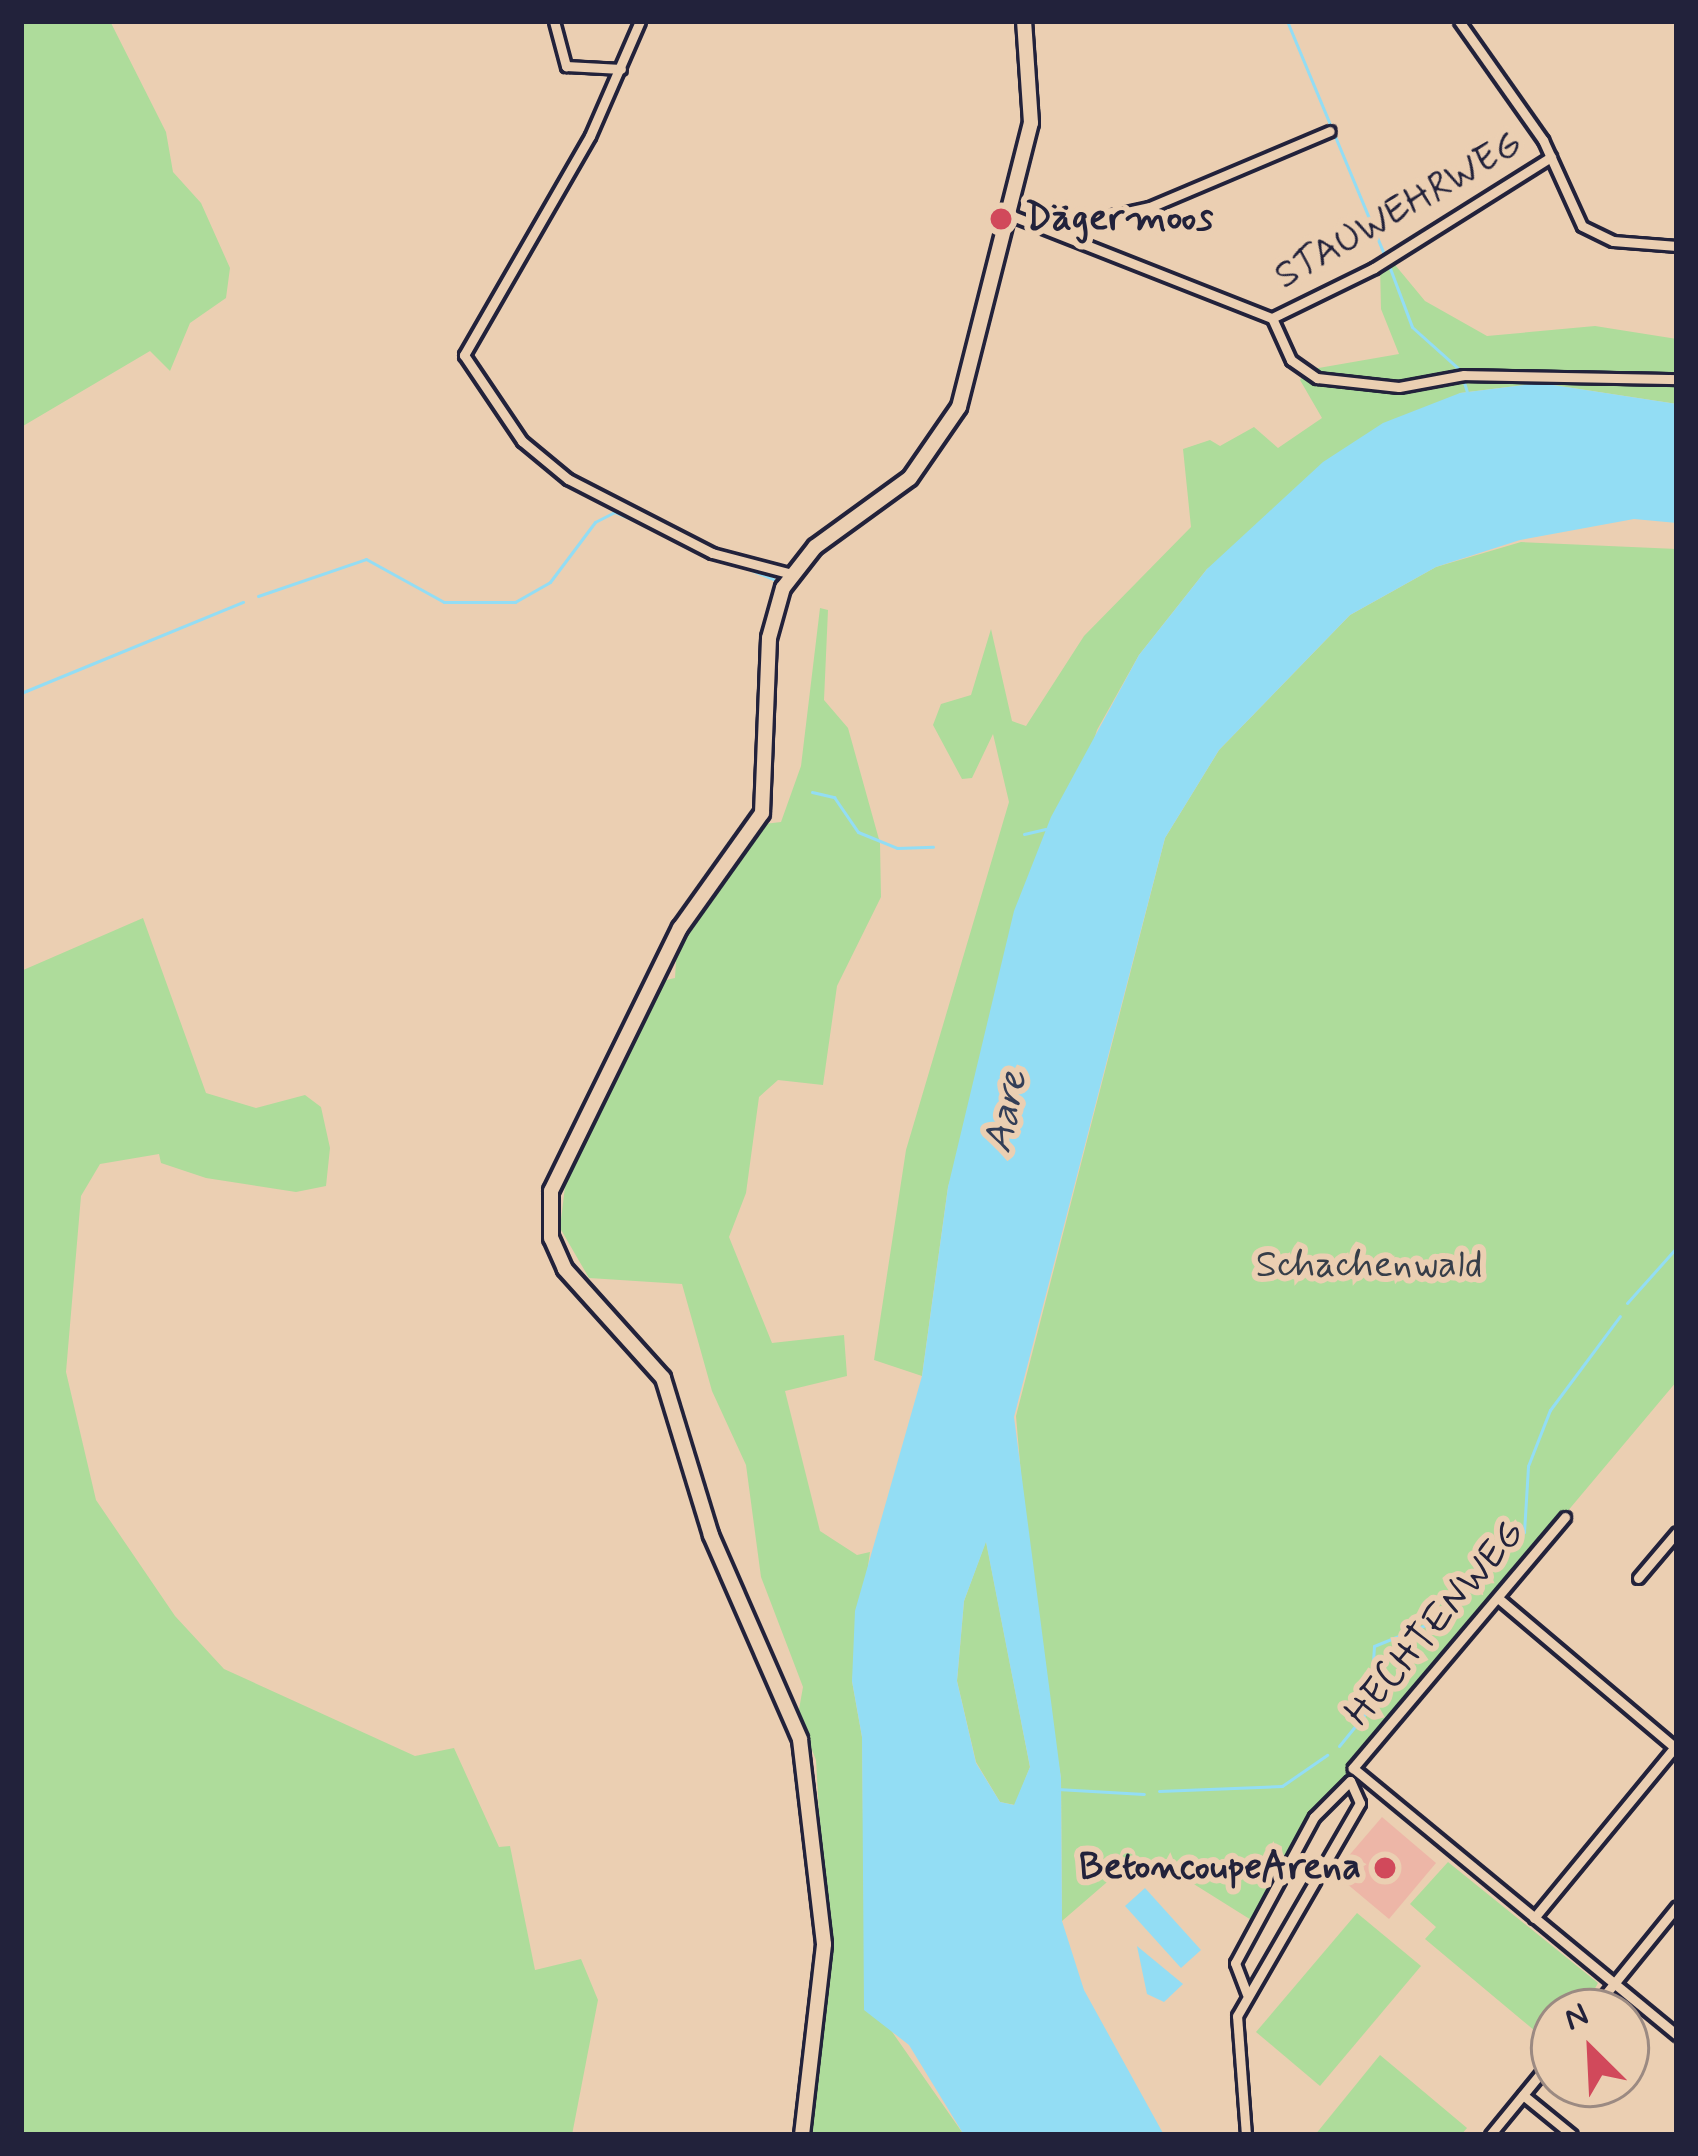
<!DOCTYPE html>
<html>
<head>
<meta charset="utf-8">
<style>
	body { margin:0 }
	#map { position:relative; width:1698px; height:2156px; overflow:hidden; background:#ebcfb2; font-family:Mynerve,sans-serif }
	div>[style] { position:absolute }
	[style*='--x'] { left:calc(var(--x)*1px); top:calc(var(--y)*1px); width:calc(var(--w)*1px); rotate:calc(var(--a)*1deg) }
	.green>* { inset:0; background:#aedc9b }
	.water>* { inset:0; background:#93ddf4 }
	.stream>* { height:3px; margin:-1.5px; padding:0 1.5px; transform-origin:1.5px; border-radius:1.5px; background:#93ddf4 }
	.building>* { inset:0; background:#edb6a7 }
	.roads { filter:drop-shadow(3px 0 #22223b) drop-shadow(-3px 0 #22223b) drop-shadow(0 3px #22223b) drop-shadow(0 -3px #22223b) }
	.street>* { height:9px; margin:-4.5px; padding:0 4.5px; transform-origin:4.5px; border-radius:4.5px; background:#ebcfb2 }
	.secondary>* { height:14px; margin:-7px; padding:0 7px; transform-origin:7px; border-radius:7px; background:#ebcfb2 }
	.dots>* { width:33px; height:33px; translate:-50% -50%; box-sizing:border-box; border:6px solid #ebcfb2; border-radius:50% }
	span { translate:-50% -50%; white-space:nowrap; text-align:center; line-height:1.15; -webkit-text-stroke:12px #ebcfb2; paint-order:stroke }
	.street-label { font-size:39px; color:#22223b }
	.poi-label { font-size:39px; color:#22223b; font-weight:700 }
	.left { translate:0 -50%; text-align:left }
	.right { translate:-100% -50%; text-align:right }
	.park-label { font-size:39px; color:#373e49 }
	.water-label { font-size:42px; color:#333e57; font-style:italic }
	.frame { position:absolute; inset:0; border:24px solid #22223b; pointer-events:none }
	.north { position:absolute; left:1530px; top:1988px; width:120px; height:120px; box-sizing:border-box; background:#ebcfb2; border:3px solid #9b8a82; border-radius:50%; rotate:336deg; font-size:33px; font-weight:700; line-height:48px; text-align:center; color:#22223b }
	.north::after { content:''; display:block; margin:auto; width:42px; height:54px; background:#d1495b; clip-path:polygon(50% 0,100% 100%,50% 72%,0 100%) }
</style>
</head>
<body>
<div id="map">
	<div class="green">
		<i style="clip-path:polygon(21px 21px,110px 21px,166px 132px,173px 172px,201px 203px,230px 268px,226px 298px,190px 323px,170px 371px,150px 351px,23px 426px)"></i>
		<i style="clip-path:polygon(1391px 260px,1425px 301px,1487px 336px,1595px 326px,1677px 339px,1677px 404px,1540px 383px,1460px 393px,1207px 569px,1139px 655px,1097px 730px,948px 1187px,922px 1376px,874px 1360px,906px 1150px,1009px 802px,993px 734px,972px 778px,962px 779px,933px 725px,941px 704px,971px 695px,991px 629px,1012px 721px,1026px 726px,1084px 636px,1191px 527px,1183px 449px,1210px 440px,1220px 446px,1254px 427px,1278px 448px,1322px 418px,1300px 380px,1307px 370px,1399px 354px,1381px 309px,1380px 265px)"></i>
		<i style="clip-path:polygon(1521px 542px,1677px 549px,1677px 1381px,1324px 1801px,1256px 1923px,1157px 1861px,1128px 1864px,1062px 1921px,1061px 1778px,1033px 1616px,1016px 1416px,1165px 838px,1219px 750px,1350px 615px,1436px 567px)"></i>
		<i style="clip-path:polygon(820px 608px,828px 610px,824px 700px,848px 728px,880px 843px,881px 897px,837px 986px,823px 1085px,778px 1080px,759px 1097px,746px 1193px,729px 1237px,772px 1343px,844px 1335px,847px 1376px,785px 1391px,820px 1531px,857px 1555px,870px 1552px,852px 1681px,862px 1737px,865px 1993px,964px 2135px,807px 2135px,828px 1977px,816px 1760px,798px 1715px,803px 1687px,761px 1577px,746px 1465px,712px 1391px,682px 1284px,589px 1278px,560px 1228px,566px 1178px,657px 982px,675px 978px,677px 944px,764px 824px,781px 822px,801px 766px)"></i>
		<i style="clip-path:polygon(143px 918px,206px 1093px,256px 1108px,305px 1095px,321px 1107px,330px 1148px,326px 1186px,296px 1192px,206px 1178px,161px 1163px,159px 1154px,100px 1164px,81px 1196px,66px 1372px,96px 1500px,175px 1616px,224px 1669px,415px 1756px,454px 1748px,499px 1847px,510px 1846px,535px 1970px,581px 1959px,598px 2000px,572px 2135px,21px 2135px,21px 971px)"></i>
		<i style="clip-path:polygon(986px 1541px,1030px 1767px,1015px 1805px,1000px 1802px,976px 1762px,957px 1681px,964px 1601px)"></i>
		<i style="clip-path:polygon(1448px 1862px,1598px 1983px,1582px 2012px,1554px 2012px,1553px 2046px,1425px 1939px,1436px 1927px,1410px 1904px)"></i>
		<i style="clip-path:polygon(1357px 1913px,1421px 1966px,1320px 2086px,1256px 2032px)"></i>
		<i style="clip-path:polygon(1380px 2055px,1467px 2128px,1461px 2135px,1315px 2135px)"></i>
	</div>
	<div class="water">
		<i style="clip-path:polygon(evenodd,1540px 383px,1677px 404px,1677px 523px,1634px 519px,1520px 540px,1436px 567px,1350px 615px,1219px 750px,1165px 838px,1014px 1417px,1061px 1778px,1062px 1921px,1084px 1990px,1164px 2135px,964px 2135px,909px 2045px,864px 2010px,862px 1737px,852px 1681px,855px 1611px,922px 1376px,948px 1187px,1014px 911px,1051px 817px,1139px 655px,1207px 569px,1323px 462px,1383px 423px,1460px 393px,1540px 383px,986px 1542px,1030px 1767px,1014px 1805px,1000px 1802px,976px 1763px,957px 1681px,964px 1601px,986px 1542px)"></i>
		<i style="clip-path:polygon(1145px 1888px,1201px 1950px,1181px 1968px,1125px 1906px)"></i>
		<i style="clip-path:polygon(1137px 1946px,1183px 1984px,1164px 2002px,1147px 1994px)"></i>
	</div>
	<div class="stream">
		<i style="--x:1287;--y:21;--w:255;--a:67.4"></i>
		<i style="--x:1388;--y:263;--w:68;--a:69.4"></i>
		<i style="--x:1412;--y:327;--w:64;--a:41.9"></i>
		<i style="--x:1463;--y:379;--w:14;--a:73"></i>
		<i style="--x:258;--y:596;--w:114;--a:-18.9"></i>
		<i style="--x:366;--y:559;--w:89;--a:28.9"></i>
		<i style="--x:444;--y:602;--w:71;--a:0"></i>
		<i style="--x:515;--y:602;--w:40;--a:-29.7"></i>
		<i style="--x:550;--y:582;--w:75;--a:-53.1"></i>
		<i style="--x:595;--y:522;--w:22;--a:-27"></i>
		<i style="--x:615;--y:512;--w:172;--a:23"></i>
		<i style="--x:21;--y:693;--w:240;--a:-22.3"></i>
		<i style="--x:812;--y:792;--w:23;--a:13"></i>
		<i style="--x:834;--y:797;--w:42;--a:55.6"></i>
		<i style="--x:858;--y:832;--w:42;--a:22.3"></i>
		<i style="--x:897;--y:848;--w:36;--a:-2"></i>
		<i style="--x:1024;--y:834;--w:22;--a:-13"></i>
		<i style="--x:1627;--y:1303;--w:75;--a:-48.2"></i>
		<i style="--x:1483;--y:1577;--w:61;--a:-47.7"></i>
		<i style="--x:1524;--y:1532;--w:66;--a:-86.5"></i>
		<i style="--x:1528;--y:1466;--w:60;--a:-68.6"></i>
		<i style="--x:1550;--y:1410;--w:117;--a:-53.3"></i>
		<i style="--x:1339;--y:1746;--w:49;--a:-50.8"></i>
		<i style="--x:1370;--y:1708;--w:62;--a:-86.3"></i>
		<i style="--x:1374;--y:1646;--w:58;--a:-22.2"></i>
		<i style="--x:1428;--y:1624;--w:58;--a:-39.4"></i>
		<i style="--x:1057;--y:1789;--w:87;--a:3.3"></i>
		<i style="--x:1159;--y:1791;--w:123;--a:-2.3"></i>
		<i style="--x:1282;--y:1786;--w:55;--a:-34.6"></i>
	</div>
	<div class="building">
		<i style="clip-path:polygon(1382px 1817px,1436px 1863px,1389px 1919px,1334px 1873px)"></i>
	</div>
	<div class="roads">
		<div class="street">
			<i style="--x:554;--y:21;--w:47;--a:75.1"></i>
			<i style="--x:566;--y:66;--w:55;--a:3.1"></i>
			<i style="--x:640;--y:21;--w:125;--a:113.5"></i>
			<i style="--x:590;--y:136;--w:253;--a:119.9"></i>
			<i style="--x:464;--y:355;--w:104;--a:56"></i>
			<i style="--x:522;--y:441;--w:60;--a:39.6"></i>
			<i style="--x:568;--y:479;--w:162;--a:27.2"></i>
			<i style="--x:712;--y:553;--w:83;--a:14.7"></i>
			<i style="--x:1459;--y:21;--w:146;--a:54.8"></i>
			<i style="--x:1543;--y:140;--w:94;--a:65.6"></i>
			<i style="--x:1582;--y:226;--w:34;--a:26"></i>
			<i style="--x:1613;--y:241;--w:64;--a:4.5"></i>
			<i style="--x:1010;--y:215;--w:282;--a:21.5"></i>
			<i style="--x:1272;--y:318;--w:114;--a:-26.1"></i>
			<i style="--x:1374;--y:268;--w:209;--a:-32.1"></i>
			<i style="--x:1058;--y:227;--w:94;--a:-12.3"></i>
			<i style="--x:1150;--y:207;--w:195;--a:-22.9"></i>
			<i style="--x:1272;--y:318;--w:46;--a:65.7"></i>
			<i style="--x:1291;--y:360;--w:32;--a:35"></i>
			<i style="--x:1317;--y:378;--w:82;--a:6.3"></i>
			<i style="--x:1399;--y:387;--w:66;--a:-10.5"></i>
			<i style="--x:1464;--y:375;--w:213;--a:1.1"></i>
			<i style="--x:1565;--y:1517;--w:329;--a:130.2"></i>
			<i style="--x:1353;--y:1768;--w:420;--a:39.5"></i>
			<i style="--x:1638;--y:1578;--w:60;--a:-49.7"></i>
			<i style="--x:1498;--y:1598;--w:234;--a:40.2"></i>
			<i style="--x:1534;--y:1918;--w:222;--a:-50.5"></i>
			<i style="--x:1591;--y:2012;--w:136;--a:-50.9"></i>
			<i style="--x:1523;--y:2095;--w:63;--a:39.2"></i>
			<i style="--x:1246;--y:2135;--w:119;--a:-94.3"></i>
			<i style="--x:1237;--y:2016;--w:246;--a:-60"></i>
			<i style="--x:1360;--y:1803;--w:24;--a:-114"></i>
			<i style="--x:1350;--y:1781;--w:51;--a:135"></i>
			<i style="--x:1314;--y:1817;--w:166;--a:118.4"></i>
			<i style="--x:1235;--y:1963;--w:33;--a:69"></i>
			<i style="--x:1490;--y:2135;--w:101;--a:-50.6"></i>
		</div>
		<div class="secondary">
			<i style="--x:802;--y:2135;--w:192;--a:-83.4"></i>
			<i style="--x:824;--y:1944;--w:206;--a:-96.7"></i>
			<i style="--x:800;--y:1739;--w:223;--a:-113.6"></i>
			<i style="--x:711;--y:1535;--w:164;--a:-107"></i>
			<i style="--x:663;--y:1378;--w:147;--a:-132"></i>
			<i style="--x:565;--y:1269;--w:34;--a:-114"></i>
			<i style="--x:551;--y:1238;--w:47;--a:-90"></i>
			<i style="--x:551;--y:1191;--w:293;--a:-63.9"></i>
			<i style="--x:680;--y:928;--w:141;--a:-54.5"></i>
			<i style="--x:762;--y:813;--w:175;--a:-87.7"></i>
			<i style="--x:769;--y:638;--w:52;--a:-74.4"></i>
			<i style="--x:783;--y:588;--w:52;--a:-52"></i>
			<i style="--x:815;--y:547;--w:117;--a:-36"></i>
			<i style="--x:910;--y:478;--w:86;--a:-55.4"></i>
			<i style="--x:959;--y:407;--w:293;--a:-75.8"></i>
			<i style="--x:1031;--y:123;--w:102;--a:-93.9"></i>
		</div>
	</div>
	<div class="dots">
		<i style="left:1001px;top:219px;background:#d1495b"></i>
		<i style="left:1385px;top:1868px;background:#d1495b"></i>
	</div>
	<div class="street-label">
		<span style="left:1399px;top:211px;rotate:-30deg">STAUWEHRWEG</span>
		<span style="left:1436px;top:1624px;rotate:-50deg">HECHTENWEG</span>
	</div>
	<div class="poi-label">
		<span class="left" style="left:1025px;top:219px">Dägermoos</span>
		<span class="right" style="left:1361px;top:1868px">BetoncoupeArena</span>
	</div>
	<div class="park-label">
		<span style="left:1369px;top:1266px">Schachenwald</span>
	</div>
	<div class="water-label">
		<span style="left:1007px;top:1112px;rotate:-78deg">Aare</span>
	</div>
	<div class="frame"></div>
	<div class="north">N</div>
</div>
</body>
</html>
